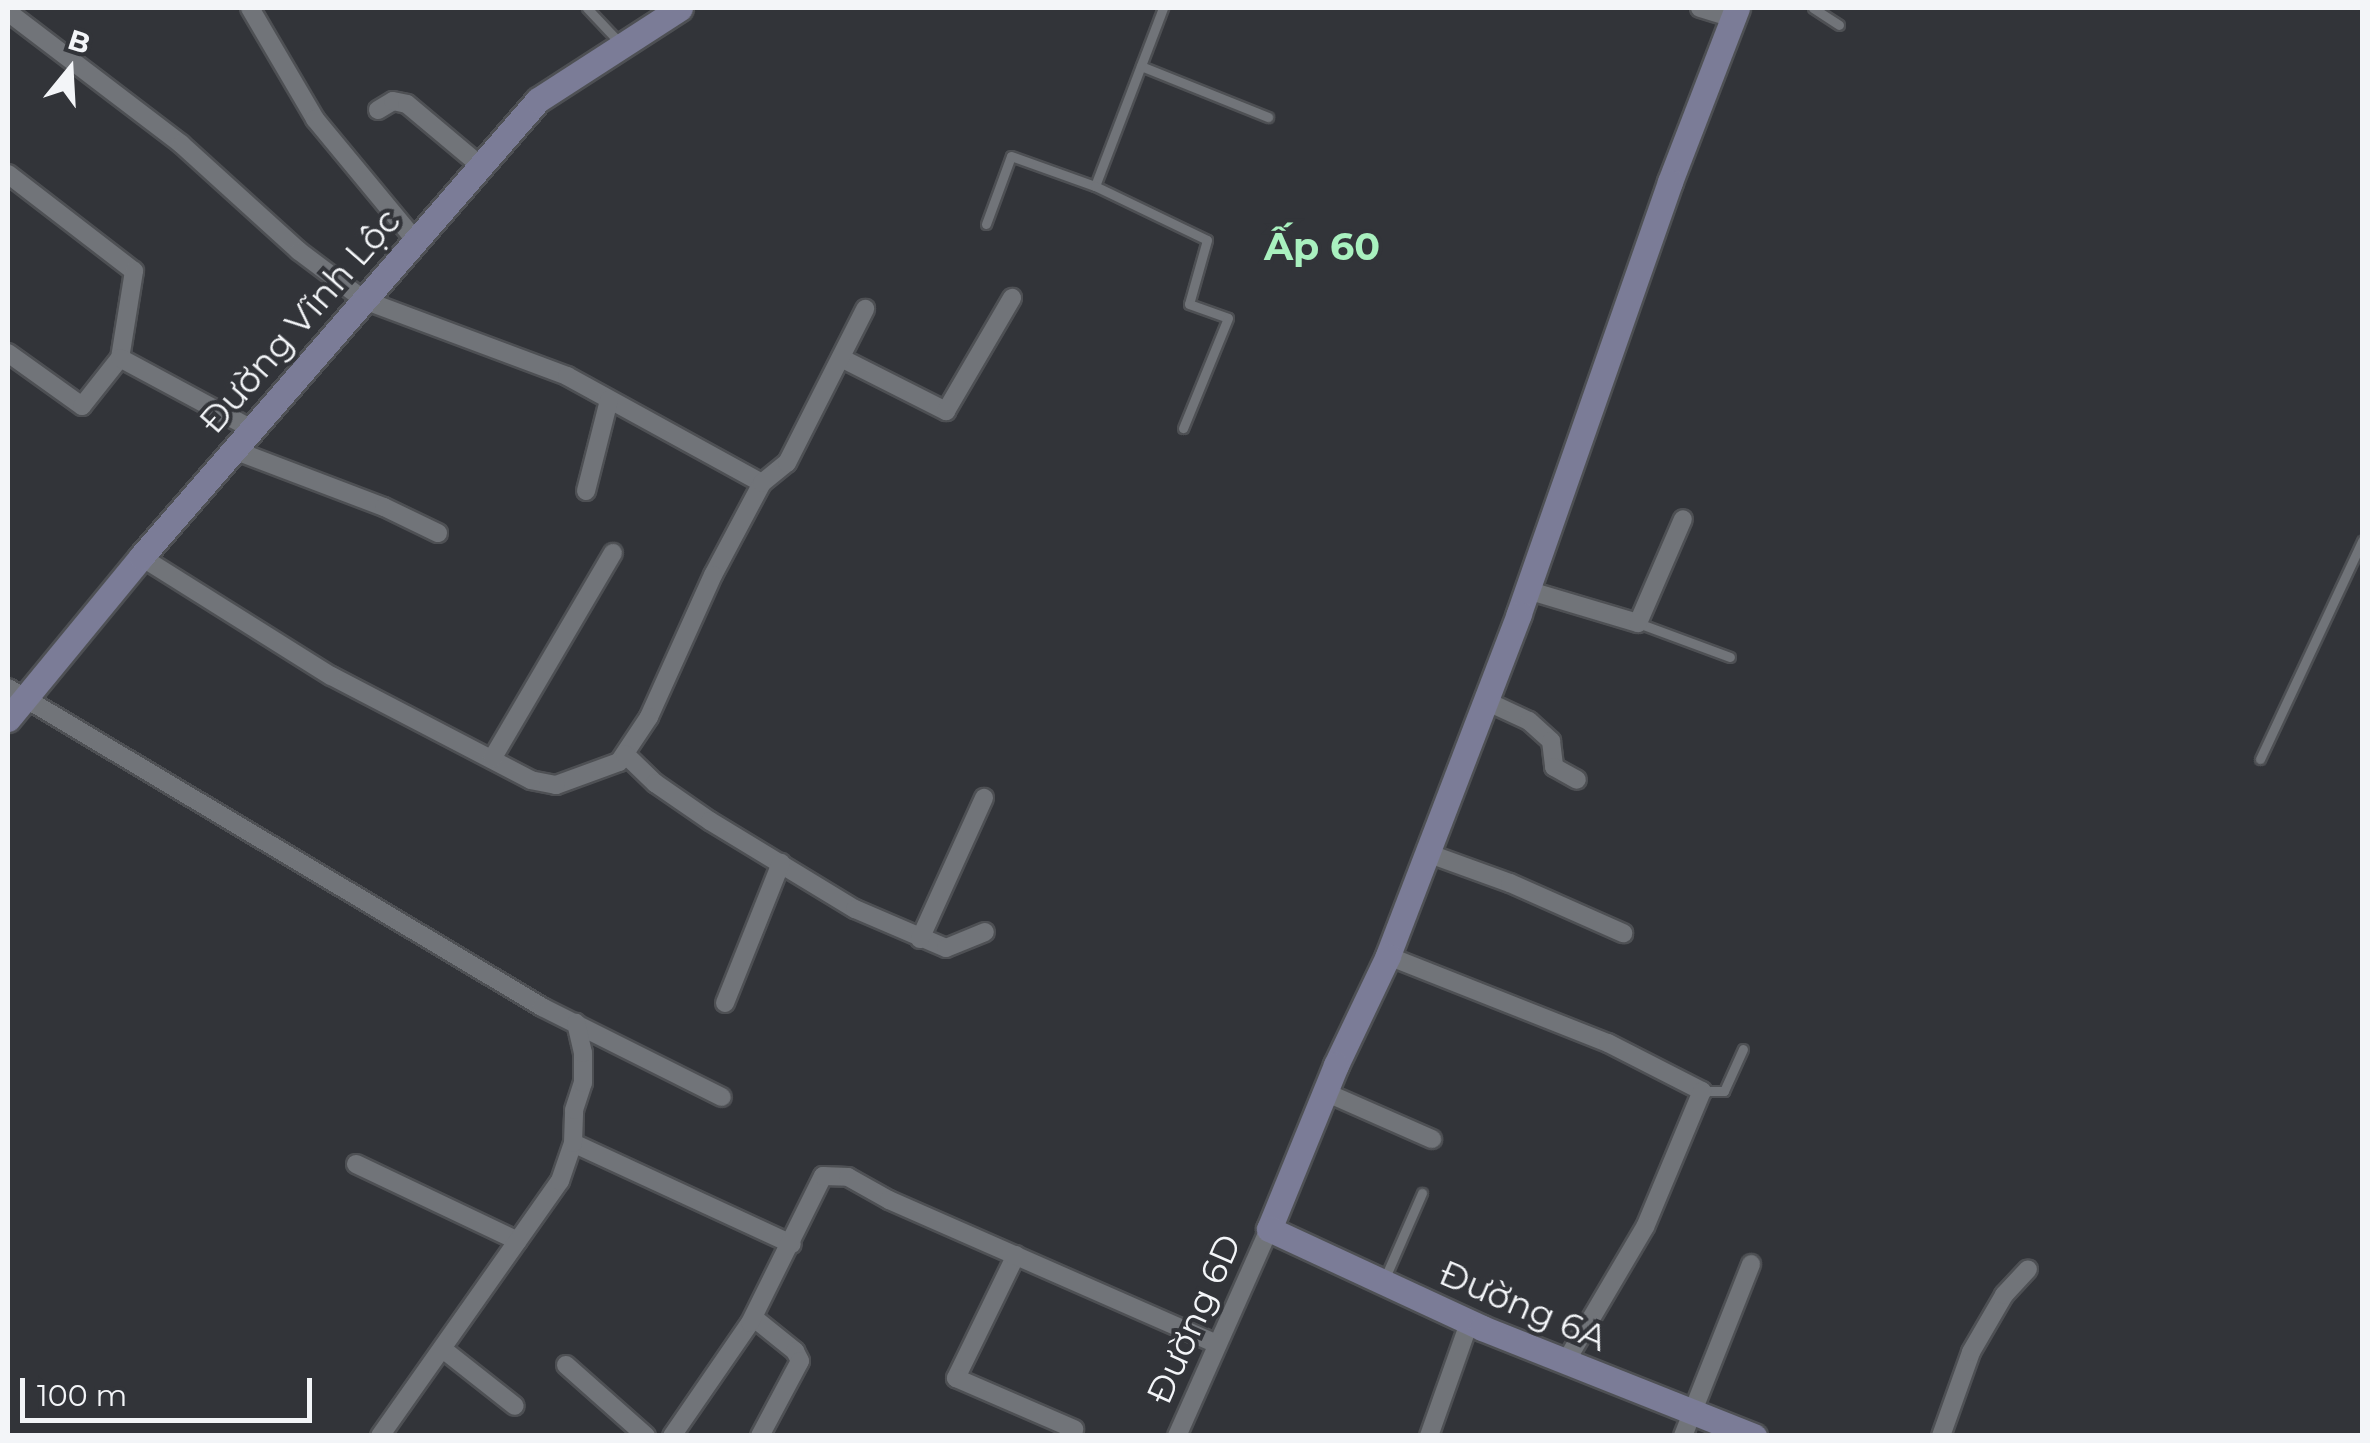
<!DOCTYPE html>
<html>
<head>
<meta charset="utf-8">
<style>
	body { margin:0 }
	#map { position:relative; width:2370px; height:1443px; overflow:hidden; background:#323439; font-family:Montserrat,sans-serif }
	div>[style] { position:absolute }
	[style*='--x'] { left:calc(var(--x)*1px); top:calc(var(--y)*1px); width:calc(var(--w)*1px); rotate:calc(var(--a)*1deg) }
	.roads { filter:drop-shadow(2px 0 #4e5054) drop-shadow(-2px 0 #4e5054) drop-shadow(0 2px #4e5054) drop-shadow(0 -2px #4e5054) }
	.lane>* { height:9px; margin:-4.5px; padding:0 4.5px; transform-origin:4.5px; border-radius:4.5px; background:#717479 }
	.street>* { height:18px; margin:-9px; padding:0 9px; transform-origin:9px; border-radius:9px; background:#717479 }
	.secondary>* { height:25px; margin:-12.5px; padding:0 12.5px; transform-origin:12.5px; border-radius:12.5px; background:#7b7c97 }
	span { translate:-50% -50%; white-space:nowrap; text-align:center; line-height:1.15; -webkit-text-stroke:8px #323439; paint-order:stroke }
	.street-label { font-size:35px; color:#f3f5f8 }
	.neighbourhood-label { font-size:38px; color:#a9f1bf; font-weight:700 }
	.frame { position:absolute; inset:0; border:10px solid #f3f5f8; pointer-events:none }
	.north { position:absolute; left:20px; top:20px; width:100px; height:100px; -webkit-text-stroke:8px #323439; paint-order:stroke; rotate:18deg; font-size:28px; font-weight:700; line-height:40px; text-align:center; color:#f3f5f8 }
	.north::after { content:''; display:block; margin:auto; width:35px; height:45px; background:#f3f5f8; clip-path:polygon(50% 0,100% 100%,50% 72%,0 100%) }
	.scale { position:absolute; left:20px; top:1378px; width:292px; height:45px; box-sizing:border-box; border:5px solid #f3f5f8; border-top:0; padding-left:12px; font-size:30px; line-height:35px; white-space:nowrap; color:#f3f5f8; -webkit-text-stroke:8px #323439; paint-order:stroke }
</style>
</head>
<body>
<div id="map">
	<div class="roads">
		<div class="lane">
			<i style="--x:587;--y:8;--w:47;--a:46.7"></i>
			<i style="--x:1813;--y:8;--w:31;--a:33"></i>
			<i style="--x:1141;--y:66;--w:137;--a:21.9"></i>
			<i style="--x:1095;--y:186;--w:191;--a:-69.1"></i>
			<i style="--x:986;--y:224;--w:72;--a:-69.8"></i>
			<i style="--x:1011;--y:156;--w:89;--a:19.7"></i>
			<i style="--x:1095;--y:186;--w:124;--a:25.7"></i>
			<i style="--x:1207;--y:240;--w:66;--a:105.7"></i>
			<i style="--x:1189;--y:304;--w:41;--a:19.7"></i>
			<i style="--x:1228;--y:318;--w:119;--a:112.2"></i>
			<i style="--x:1638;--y:623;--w:98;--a:20.3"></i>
			<i style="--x:2260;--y:759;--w:241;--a:-64.9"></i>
			<i style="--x:1702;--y:1091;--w:22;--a:0"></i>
			<i style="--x:1724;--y:1091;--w:46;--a:-65.7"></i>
			<i style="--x:1384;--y:1280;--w:95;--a:-66.4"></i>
		</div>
		<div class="street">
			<i style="--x:250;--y:8;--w:129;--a:59.6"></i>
			<i style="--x:315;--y:119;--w:158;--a:50.4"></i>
			<i style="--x:1700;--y:8;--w:34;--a:17"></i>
			<i style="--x:8;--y:12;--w:218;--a:37.3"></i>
			<i style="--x:181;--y:144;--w:159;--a:42.2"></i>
			<i style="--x:299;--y:251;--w:81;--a:37"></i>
			<i style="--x:364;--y:300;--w:217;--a:20.5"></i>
			<i style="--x:567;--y:376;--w:222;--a:28.8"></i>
			<i style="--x:762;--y:483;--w:104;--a:118"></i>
			<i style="--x:713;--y:575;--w:156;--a:114.3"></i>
			<i style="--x:649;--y:717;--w:54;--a:123.7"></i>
			<i style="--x:619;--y:762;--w:67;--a:159.9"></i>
			<i style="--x:556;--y:785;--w:25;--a:-169"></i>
			<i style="--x:531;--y:780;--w:225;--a:-152.5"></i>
			<i style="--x:331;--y:676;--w:224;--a:-147.9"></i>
			<i style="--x:378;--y:110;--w:17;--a:-31"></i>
			<i style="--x:393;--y:101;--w:14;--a:12"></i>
			<i style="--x:407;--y:104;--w:97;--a:40"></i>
			<i style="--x:8;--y:174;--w:159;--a:37.6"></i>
			<i style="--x:134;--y:271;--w:88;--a:99.1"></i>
			<i style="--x:8;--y:353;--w:91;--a:35.6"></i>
			<i style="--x:82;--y:406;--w:61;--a:-51.6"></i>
			<i style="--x:120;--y:358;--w:150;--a:28.3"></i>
			<i style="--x:841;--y:358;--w:118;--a:26.8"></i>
			<i style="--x:946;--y:411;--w:131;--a:-59.7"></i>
			<i style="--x:234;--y:450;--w:160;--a:20.8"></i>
			<i style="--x:384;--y:507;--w:60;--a:25.7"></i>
			<i style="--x:762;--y:483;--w:32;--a:-39"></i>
			<i style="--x:787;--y:463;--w:173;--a:-63.1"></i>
			<i style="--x:586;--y:491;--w:94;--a:-75.8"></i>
			<i style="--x:1527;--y:590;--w:116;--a:16.6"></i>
			<i style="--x:1638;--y:623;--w:113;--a:-66.6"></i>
			<i style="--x:8;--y:688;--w:622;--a:30.85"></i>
			<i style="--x:542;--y:1007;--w:201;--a:26.6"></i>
			<i style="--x:1486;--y:701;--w:47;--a:24.9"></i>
			<i style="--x:1529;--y:721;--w:30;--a:42"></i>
			<i style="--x:1551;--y:741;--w:26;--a:83"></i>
			<i style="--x:1554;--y:767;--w:26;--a:29"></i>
			<i style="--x:625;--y:754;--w:42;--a:44"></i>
			<i style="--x:655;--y:783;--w:67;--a:34.6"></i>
			<i style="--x:710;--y:821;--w:170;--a:31.3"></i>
			<i style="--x:855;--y:909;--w:99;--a:23.2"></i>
			<i style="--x:946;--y:948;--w:42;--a:-22.3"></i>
			<i style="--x:492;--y:759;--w:239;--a:-59.6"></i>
			<i style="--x:1427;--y:853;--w:88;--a:19.9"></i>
			<i style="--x:1510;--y:883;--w:124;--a:23.9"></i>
			<i style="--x:920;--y:939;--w:155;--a:-65.6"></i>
			<i style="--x:1388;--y:956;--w:237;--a:21.6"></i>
			<i style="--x:1608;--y:1043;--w:106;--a:27.1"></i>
			<i style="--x:1702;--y:1091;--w:147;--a:112.7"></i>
			<i style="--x:1645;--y:1227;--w:158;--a:120.5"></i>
			<i style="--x:725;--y:1003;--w:151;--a:-68.2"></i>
			<i style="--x:1325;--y:1092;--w:117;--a:23.7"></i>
			<i style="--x:573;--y:1143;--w:241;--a:24.8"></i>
			<i style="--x:356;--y:1164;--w:179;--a:25.4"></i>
			<i style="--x:1016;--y:1255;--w:137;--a:116"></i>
			<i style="--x:956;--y:1378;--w:129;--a:23.4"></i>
			<i style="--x:754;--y:1318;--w:53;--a:38.8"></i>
			<i style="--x:795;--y:1351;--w:11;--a:63"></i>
			<i style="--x:800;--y:1361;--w:85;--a:118.1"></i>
			<i style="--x:444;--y:1350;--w:90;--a:38.3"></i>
			<i style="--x:566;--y:1365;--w:107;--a:41.6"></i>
			<i style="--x:380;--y:1436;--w:312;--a:-54.8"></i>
			<i style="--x:560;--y:1181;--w:40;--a:-71.1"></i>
			<i style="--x:573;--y:1143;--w:33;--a:-88"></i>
			<i style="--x:574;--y:1110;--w:28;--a:-72"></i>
			<i style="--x:583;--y:1083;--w:30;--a:-90"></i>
			<i style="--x:583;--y:1053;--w:31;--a:-103"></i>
			<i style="--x:672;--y:1436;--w:137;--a:-55.4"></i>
			<i style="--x:750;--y:1323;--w:164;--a:-63.6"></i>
			<i style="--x:823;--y:1176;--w:25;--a:2"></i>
			<i style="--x:848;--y:1177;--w:47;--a:29.3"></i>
			<i style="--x:889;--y:1200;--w:358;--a:23.7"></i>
			<i style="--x:1177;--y:1436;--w:227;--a:-66"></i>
			<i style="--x:1429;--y:1436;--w:120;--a:-70.5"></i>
			<i style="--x:1683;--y:1436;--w:185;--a:-68.4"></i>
			<i style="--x:1941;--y:1436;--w:89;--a:-70.3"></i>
			<i style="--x:1971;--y:1352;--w:66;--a:-59.9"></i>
			<i style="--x:2004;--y:1295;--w:35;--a:-47"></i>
		</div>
		<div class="secondary">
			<i style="--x:1737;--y:8;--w:186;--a:111.1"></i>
			<i style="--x:1670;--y:182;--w:458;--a:109.3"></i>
			<i style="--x:1519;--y:614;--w:366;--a:111"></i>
			<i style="--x:1388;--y:956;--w:121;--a:115.5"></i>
			<i style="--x:1336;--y:1065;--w:177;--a:112.2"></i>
			<i style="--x:1269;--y:1229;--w:235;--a:24.9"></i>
			<i style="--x:1482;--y:1328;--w:293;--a:21.7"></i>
			<i style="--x:8;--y:719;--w:210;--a:-50.6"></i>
			<i style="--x:141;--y:557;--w:605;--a:-49.02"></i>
			<i style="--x:538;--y:100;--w:169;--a:-32.9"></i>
		</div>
	</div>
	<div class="street-label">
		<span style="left:300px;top:321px;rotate:-49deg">Đường Vĩnh Lộc</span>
		<span style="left:1523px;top:1306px;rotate:23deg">Đường 6A</span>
		<span style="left:1194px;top:1319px;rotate:-66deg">Đường 6D</span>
	</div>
	<div class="neighbourhood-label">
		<span style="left:1322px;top:247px">Ấp 60</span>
	</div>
	<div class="frame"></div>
	<div class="north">B</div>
	<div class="scale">100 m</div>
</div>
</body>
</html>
